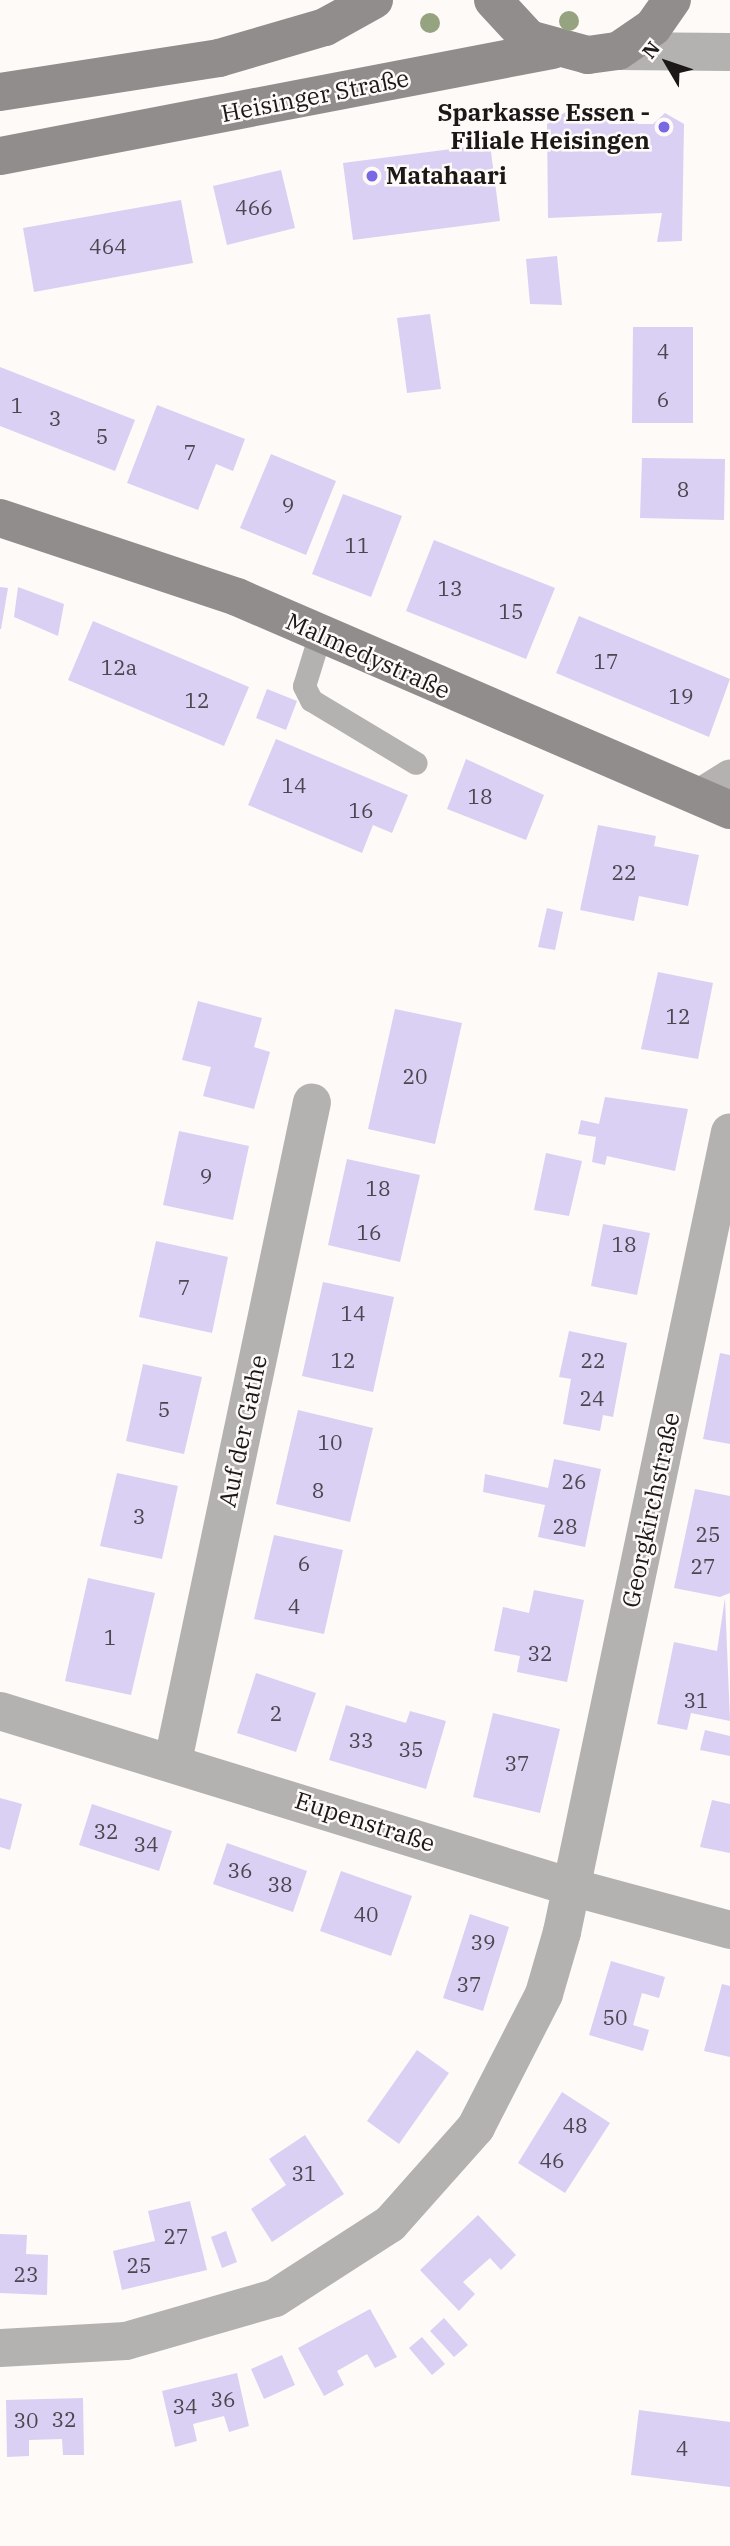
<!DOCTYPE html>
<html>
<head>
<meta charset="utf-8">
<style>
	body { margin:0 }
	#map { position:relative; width:730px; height:2546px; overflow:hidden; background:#fefaf8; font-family:"IBM Plex Serif",serif }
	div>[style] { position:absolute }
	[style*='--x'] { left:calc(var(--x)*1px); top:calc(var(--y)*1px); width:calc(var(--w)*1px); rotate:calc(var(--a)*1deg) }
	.building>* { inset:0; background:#dad0f3 }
	.lane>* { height:23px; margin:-11.5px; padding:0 11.5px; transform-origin:11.5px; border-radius:11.5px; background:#b4b1b1 }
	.street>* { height:38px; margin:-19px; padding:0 19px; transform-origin:19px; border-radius:19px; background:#b4b1b1 }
	.secondary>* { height:38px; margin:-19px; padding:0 19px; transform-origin:19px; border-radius:19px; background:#918d8d }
	.trees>* { width:20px; height:20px; margin:-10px; border-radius:50%; background:#96a380 }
	.dots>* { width:19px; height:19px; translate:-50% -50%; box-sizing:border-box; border:4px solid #fefaf8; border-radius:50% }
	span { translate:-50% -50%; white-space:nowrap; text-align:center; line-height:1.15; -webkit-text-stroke:5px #fefaf8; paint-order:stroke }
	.number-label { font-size:21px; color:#4a474f }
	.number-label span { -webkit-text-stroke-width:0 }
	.street-label { font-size:24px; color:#1a1918 }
	.poi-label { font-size:24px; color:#1a1918; font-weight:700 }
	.right { translate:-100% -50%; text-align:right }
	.left { translate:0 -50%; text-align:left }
	.north { position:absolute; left:632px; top:28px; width:70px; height:70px; -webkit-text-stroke:5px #fefaf8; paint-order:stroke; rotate:309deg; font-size:19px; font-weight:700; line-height:28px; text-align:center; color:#1a1918 }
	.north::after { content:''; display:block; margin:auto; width:24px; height:32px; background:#1a1918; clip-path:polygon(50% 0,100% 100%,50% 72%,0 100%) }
</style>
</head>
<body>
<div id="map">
	<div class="building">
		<i style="clip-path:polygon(567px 111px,580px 124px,594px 124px,601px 115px,609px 124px,623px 124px,630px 115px,638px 124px,653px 124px,665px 113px,684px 124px,682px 241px,657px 242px,662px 213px,548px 218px,547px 124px)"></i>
		<i style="clip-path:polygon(490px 144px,500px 221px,353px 240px,343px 163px)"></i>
		<i style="clip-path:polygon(281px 170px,295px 228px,227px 245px,213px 186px)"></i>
		<i style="clip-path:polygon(181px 200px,193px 263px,34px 292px,23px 228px)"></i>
		<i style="clip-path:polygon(557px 256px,562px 305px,530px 304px,526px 259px)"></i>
		<i style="clip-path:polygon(430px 314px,441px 389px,407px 393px,397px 318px)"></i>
		<i style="clip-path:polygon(633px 327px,693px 327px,693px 423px,632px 423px)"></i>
		<i style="clip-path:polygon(0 367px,135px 420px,115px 471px,0 426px)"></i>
		<i style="clip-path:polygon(157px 405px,245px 439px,233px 471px,216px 464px,198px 510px,127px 483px)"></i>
		<i style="clip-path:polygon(271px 454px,336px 481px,306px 555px,240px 528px)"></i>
		<i style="clip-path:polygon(642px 458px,725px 459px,724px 520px,640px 518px)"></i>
		<i style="clip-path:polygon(343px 494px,402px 516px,371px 597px,312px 574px)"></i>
		<i style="clip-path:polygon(434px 540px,555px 588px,526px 659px,406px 611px)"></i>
		<i style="clip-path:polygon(0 587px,8px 588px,1px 629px,0 629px)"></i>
		<i style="clip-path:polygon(18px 587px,64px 604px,58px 636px,14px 617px)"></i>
		<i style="clip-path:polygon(579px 616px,730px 679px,709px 737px,556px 673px)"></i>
		<i style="clip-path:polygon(93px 621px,249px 687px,224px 746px,68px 680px)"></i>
		<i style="clip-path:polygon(267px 689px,297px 701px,286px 730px,256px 718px)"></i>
		<i style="clip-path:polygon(276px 739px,408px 795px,392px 833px,373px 825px,362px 853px,248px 805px)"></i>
		<i style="clip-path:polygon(466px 759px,544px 795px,526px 840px,447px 809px)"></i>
		<i style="clip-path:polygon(598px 825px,656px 836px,654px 846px,699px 855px,688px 906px,639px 896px,634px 921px,580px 910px)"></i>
		<i style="clip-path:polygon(547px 908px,563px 912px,555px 950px,538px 947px)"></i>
		<i style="clip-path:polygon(658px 972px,713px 983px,698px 1059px,641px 1049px)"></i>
		<i style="clip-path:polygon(198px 1001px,262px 1018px,254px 1047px,270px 1052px,254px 1109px,203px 1096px,211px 1067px,182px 1060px)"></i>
		<i style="clip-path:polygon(395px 1009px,462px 1023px,435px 1144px,368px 1129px)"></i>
		<i style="clip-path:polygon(605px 1097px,688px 1109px,675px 1171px,607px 1156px,605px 1165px,592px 1162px,596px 1137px,578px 1134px,581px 1120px,599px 1124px)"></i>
		<i style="clip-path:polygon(179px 1131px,249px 1146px,233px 1220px,163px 1205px)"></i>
		<i style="clip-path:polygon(546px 1153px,582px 1161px,569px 1216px,534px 1210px)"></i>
		<i style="clip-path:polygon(347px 1159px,420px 1175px,400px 1262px,328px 1245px)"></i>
		<i style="clip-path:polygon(603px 1224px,650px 1233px,637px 1295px,591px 1286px)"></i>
		<i style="clip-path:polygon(156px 1241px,228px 1257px,212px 1333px,139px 1317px)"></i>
		<i style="clip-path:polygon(323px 1282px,394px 1297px,373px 1392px,302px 1376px)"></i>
		<i style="clip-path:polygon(569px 1331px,627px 1343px,613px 1417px,603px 1415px,600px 1431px,563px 1424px,571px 1379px,559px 1377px)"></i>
		<i style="clip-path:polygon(720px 1353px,730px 1355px,730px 1444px,703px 1439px)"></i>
		<i style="clip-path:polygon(143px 1364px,202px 1377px,184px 1454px,126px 1441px)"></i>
		<i style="clip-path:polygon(298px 1410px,373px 1428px,350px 1522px,276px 1504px)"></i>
		<i style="clip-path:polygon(554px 1459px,601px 1469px,585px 1547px,538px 1537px,545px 1505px,483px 1492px,485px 1474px,548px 1488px)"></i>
		<i style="clip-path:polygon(117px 1473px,178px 1486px,162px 1559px,100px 1546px)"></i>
		<i style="clip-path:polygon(695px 1489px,730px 1496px,730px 1593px,720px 1597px,674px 1588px)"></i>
		<i style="clip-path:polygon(274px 1535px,343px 1550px,324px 1634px,254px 1619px)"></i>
		<i style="clip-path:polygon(88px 1578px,155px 1593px,131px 1695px,65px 1681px)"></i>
		<i style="clip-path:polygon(534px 1590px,584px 1600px,567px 1682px,517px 1672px,520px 1656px,494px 1651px,503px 1607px,529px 1613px)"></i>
		<i style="clip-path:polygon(725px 1598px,730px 1721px,691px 1713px,687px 1730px,657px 1724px,674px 1642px,717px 1651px)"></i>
		<i style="clip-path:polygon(256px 1673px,316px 1693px,296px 1752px,237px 1733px)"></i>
		<i style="clip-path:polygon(346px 1705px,406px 1723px,410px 1711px,446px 1721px,426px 1789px,329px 1760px)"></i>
		<i style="clip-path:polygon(493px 1713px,560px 1729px,540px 1813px,473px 1797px)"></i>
		<i style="clip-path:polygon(705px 1730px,730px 1736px,730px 1756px,700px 1750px)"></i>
		<i style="clip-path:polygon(0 1798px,22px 1804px,10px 1850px,0 1847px)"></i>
		<i style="clip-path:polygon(712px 1800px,730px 1804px,730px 1853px,700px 1847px)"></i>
		<i style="clip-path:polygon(92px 1804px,172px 1831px,159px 1871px,79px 1845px)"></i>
		<i style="clip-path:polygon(227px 1843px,307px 1871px,293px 1912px,213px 1884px)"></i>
		<i style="clip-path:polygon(341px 1871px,412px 1896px,391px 1956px,320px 1931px)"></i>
		<i style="clip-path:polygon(470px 1914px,509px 1927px,483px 2011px,443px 1998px)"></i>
		<i style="clip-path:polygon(611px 1961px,665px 1977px,659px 1998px,642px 1993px,633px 2025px,649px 2030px,643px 2051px,589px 2035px)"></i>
		<i style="clip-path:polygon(722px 1984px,730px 1986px,730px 2057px,704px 2051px)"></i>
		<i style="clip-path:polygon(417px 2050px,449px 2073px,399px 2144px,367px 2121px)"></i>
		<i style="clip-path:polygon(562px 2092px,610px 2123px,565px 2193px,518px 2163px)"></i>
		<i style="clip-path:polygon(305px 2135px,344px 2194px,272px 2242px,251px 2209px,286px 2185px,269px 2159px)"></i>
		<i style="clip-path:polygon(190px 2201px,207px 2270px,122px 2290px,113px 2251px,155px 2241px,148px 2211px)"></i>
		<i style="clip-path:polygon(478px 2215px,516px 2255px,501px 2270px,490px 2258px,463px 2282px,475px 2294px,459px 2311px,420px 2270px)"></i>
		<i style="clip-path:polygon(226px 2231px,237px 2262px,222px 2268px,211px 2237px)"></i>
		<i style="clip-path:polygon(0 2234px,27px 2235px,26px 2254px,48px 2255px,47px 2295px,0 2293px)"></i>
		<i style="clip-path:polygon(370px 2309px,397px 2357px,375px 2368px,367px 2354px,353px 2362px,337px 2371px,344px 2385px,324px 2396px,298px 2348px)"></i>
		<i style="clip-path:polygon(444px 2318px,468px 2345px,454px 2357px,430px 2331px)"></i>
		<i style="clip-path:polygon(422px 2337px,445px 2364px,432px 2375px,409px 2348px)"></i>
		<i style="clip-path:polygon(282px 2355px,295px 2385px,264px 2399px,251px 2369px)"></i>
		<i style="clip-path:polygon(237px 2373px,249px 2426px,229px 2432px,224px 2416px,193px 2424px,197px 2441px,175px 2447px,162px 2391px)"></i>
		<i style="clip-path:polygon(83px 2398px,84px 2455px,63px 2455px,62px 2439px,29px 2440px,29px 2456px,7px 2457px,6px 2400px)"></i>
		<i style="clip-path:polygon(639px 2410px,730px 2422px,730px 2487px,631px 2475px)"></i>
	</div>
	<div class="lane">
		<i style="--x:320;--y:634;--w:54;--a:107.1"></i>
		<i style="--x:304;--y:686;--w:16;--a:63"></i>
		<i style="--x:311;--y:700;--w:122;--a:31"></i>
	</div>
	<div class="street">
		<i style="--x:618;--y:51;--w:112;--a:0.5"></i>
		<i style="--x:704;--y:795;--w:31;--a:-32"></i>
		<i style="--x:0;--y:1711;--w:598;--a:17.13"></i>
		<i style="--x:571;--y:1887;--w:165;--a:15.1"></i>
		<i style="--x:173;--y:1761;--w:673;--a:-78.09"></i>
		<i style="--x:0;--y:2348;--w:126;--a:-3.2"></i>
		<i style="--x:126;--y:2341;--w:155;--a:-16.1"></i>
		<i style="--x:275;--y:2298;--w:137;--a:-32.8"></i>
		<i style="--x:390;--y:2224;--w:130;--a:-48.4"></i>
		<i style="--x:476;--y:2127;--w:149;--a:-62.9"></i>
		<i style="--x:544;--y:1994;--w:65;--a:-73.8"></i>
		<i style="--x:562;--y:1932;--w:817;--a:-78.14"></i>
	</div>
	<div class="secondary">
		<i style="--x:493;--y:0;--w:53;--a:47.3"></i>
		<i style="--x:529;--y:39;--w:61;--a:15.2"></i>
		<i style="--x:588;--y:55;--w:30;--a:-8"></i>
		<i style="--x:618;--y:51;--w:42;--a:-34.4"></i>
		<i style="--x:653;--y:27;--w:33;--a:-55"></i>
		<i style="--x:0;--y:92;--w:222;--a:-8.8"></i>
		<i style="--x:219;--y:58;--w:110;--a:-16.3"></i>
		<i style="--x:325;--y:27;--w:56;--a:-28.9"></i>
		<i style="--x:0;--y:156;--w:562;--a:-10.87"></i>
		<i style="--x:0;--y:518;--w:250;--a:18.4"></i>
		<i style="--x:237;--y:597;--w:537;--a:23.37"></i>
	</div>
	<div class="trees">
		<i style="left:569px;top:21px"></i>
		<i style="left:430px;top:23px"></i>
	</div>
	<div class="dots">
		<i style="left:664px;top:127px;background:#7868e3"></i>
		<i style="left:372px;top:176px;background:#7868e3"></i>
	</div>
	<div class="number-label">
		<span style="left:254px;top:207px">466</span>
		<span style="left:108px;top:246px">464</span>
		<span style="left:663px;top:351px">4</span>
		<span style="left:663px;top:399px">6</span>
		<span style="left:17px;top:405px">1</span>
		<span style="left:55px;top:418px">3</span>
		<span style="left:102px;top:436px">5</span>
		<span style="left:190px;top:452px">7</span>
		<span style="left:683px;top:489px">8</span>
		<span style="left:288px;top:505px">9</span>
		<span style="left:357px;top:545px">11</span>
		<span style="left:450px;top:588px">13</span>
		<span style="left:511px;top:611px">15</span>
		<span style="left:606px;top:661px">17</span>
		<span style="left:119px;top:667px">12a</span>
		<span style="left:681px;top:696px">19</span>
		<span style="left:197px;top:700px">12</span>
		<span style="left:294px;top:785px">14</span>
		<span style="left:480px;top:796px">18</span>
		<span style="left:361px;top:810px">16</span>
		<span style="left:624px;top:872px">22</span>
		<span style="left:678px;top:1016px">12</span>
		<span style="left:415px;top:1076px">20</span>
		<span style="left:206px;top:1176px">9</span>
		<span style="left:378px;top:1188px">18</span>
		<span style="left:369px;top:1232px">16</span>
		<span style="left:624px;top:1244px">18</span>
		<span style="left:184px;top:1287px">7</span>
		<span style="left:353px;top:1313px">14</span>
		<span style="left:343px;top:1360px">12</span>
		<span style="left:593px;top:1360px">22</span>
		<span style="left:592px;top:1398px">24</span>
		<span style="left:164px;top:1409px">5</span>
		<span style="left:330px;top:1442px">10</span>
		<span style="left:574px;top:1481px">26</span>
		<span style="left:318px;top:1490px">8</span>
		<span style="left:139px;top:1516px">3</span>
		<span style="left:565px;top:1526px">28</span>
		<span style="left:708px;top:1534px">25</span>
		<span style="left:304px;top:1563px">6</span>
		<span style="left:703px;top:1566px">27</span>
		<span style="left:294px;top:1606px">4</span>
		<span style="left:110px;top:1637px">1</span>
		<span style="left:540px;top:1653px">32</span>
		<span style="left:696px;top:1700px">31</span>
		<span style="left:276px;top:1713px">2</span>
		<span style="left:361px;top:1740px">33</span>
		<span style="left:411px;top:1749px">35</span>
		<span style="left:517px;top:1763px">37</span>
		<span style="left:106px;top:1831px">32</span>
		<span style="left:146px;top:1844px">34</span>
		<span style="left:240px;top:1870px">36</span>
		<span style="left:280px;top:1884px">38</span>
		<span style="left:366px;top:1914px">40</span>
		<span style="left:483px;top:1942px">39</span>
		<span style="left:469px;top:1984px">37</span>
		<span style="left:615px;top:2017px">50</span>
		<span style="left:575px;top:2125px">48</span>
		<span style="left:552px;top:2160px">46</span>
		<span style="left:304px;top:2173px">31</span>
		<span style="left:176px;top:2236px">27</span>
		<span style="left:139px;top:2265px">25</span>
		<span style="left:26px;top:2274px">23</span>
		<span style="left:223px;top:2399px">36</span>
		<span style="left:185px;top:2406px">34</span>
		<span style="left:64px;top:2419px">32</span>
		<span style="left:26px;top:2420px">30</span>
		<span style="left:682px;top:2448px">4</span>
	</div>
	<div class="street-label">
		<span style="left:315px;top:96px;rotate:-11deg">Heisinger Straße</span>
		<span style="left:368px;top:656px;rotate:24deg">Malmedystraße</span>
		<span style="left:243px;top:1431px;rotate:-78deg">Auf der Gathe</span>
		<span style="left:651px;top:1510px;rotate:-78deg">Georgkirchstraße</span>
		<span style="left:365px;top:1822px;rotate:18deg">Eupenstraße</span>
	</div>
	<div class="poi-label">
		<span class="right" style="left:650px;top:127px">Sparkasse Essen -<br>Filiale Heisingen</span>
		<span class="left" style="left:386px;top:176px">Matahaari</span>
	</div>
	<div class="north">N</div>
</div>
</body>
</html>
